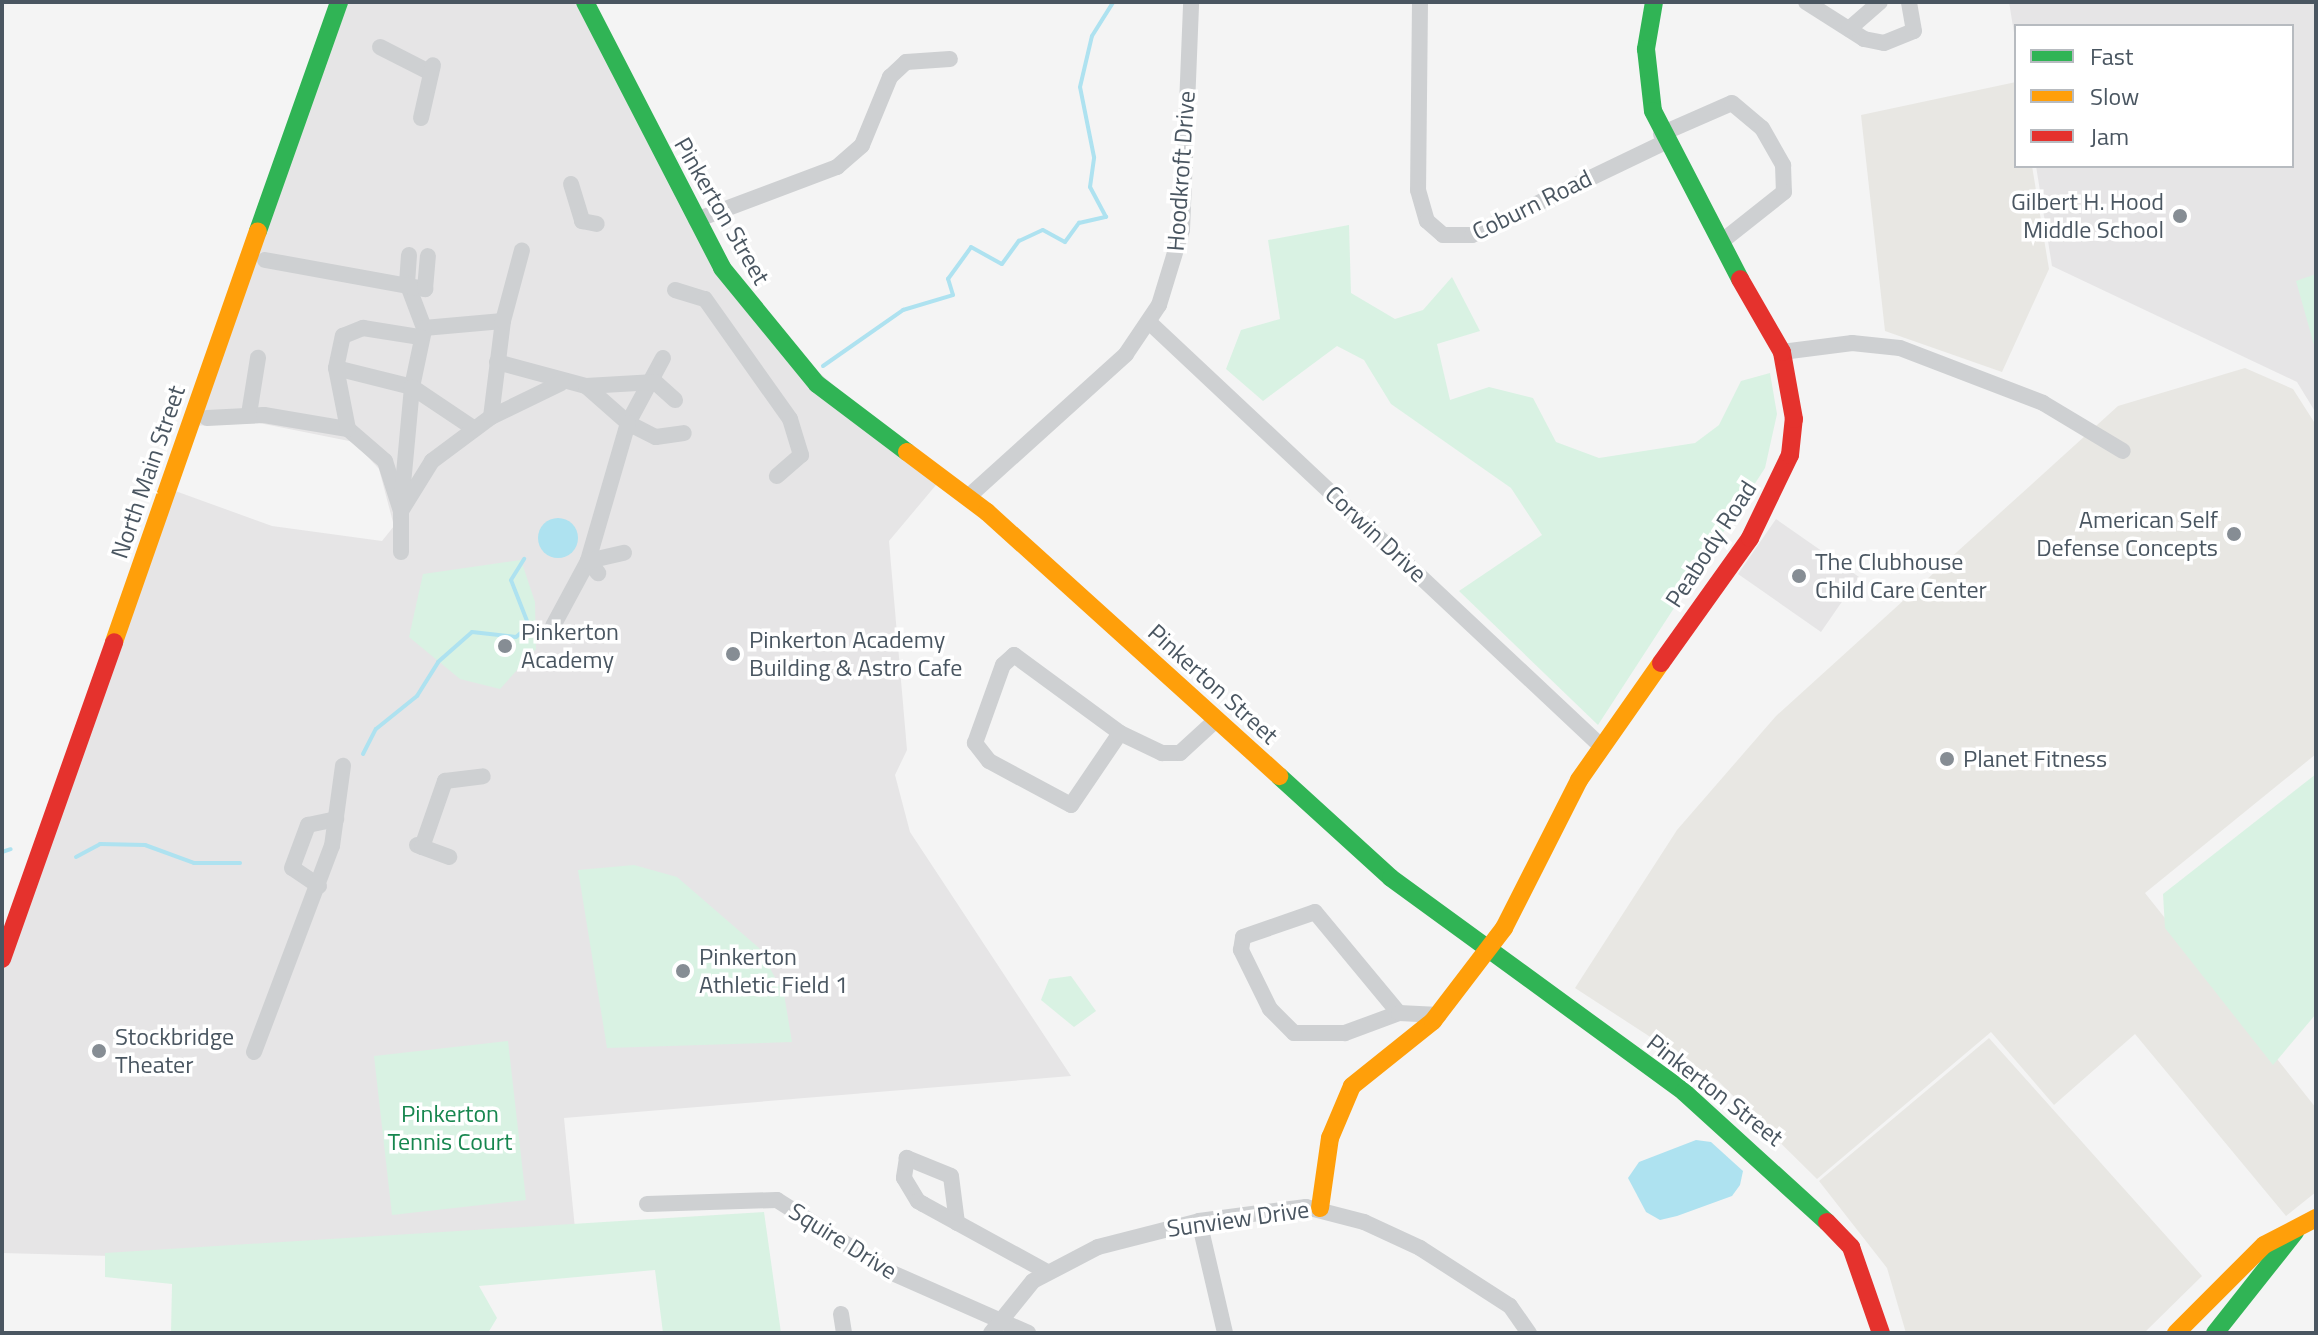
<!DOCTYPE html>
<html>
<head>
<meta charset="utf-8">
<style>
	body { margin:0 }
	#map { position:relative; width:2318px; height:1335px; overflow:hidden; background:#f4f4f4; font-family:"Titillium Web",sans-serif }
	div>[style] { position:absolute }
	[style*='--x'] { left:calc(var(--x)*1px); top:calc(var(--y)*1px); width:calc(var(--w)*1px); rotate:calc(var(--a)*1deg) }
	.commercial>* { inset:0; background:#e8e7e3 }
	.education>* { inset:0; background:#e6e5e6 }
	.green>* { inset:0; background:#d9f2e3 }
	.water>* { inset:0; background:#aee2f0 }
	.round { border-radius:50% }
	.stream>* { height:4px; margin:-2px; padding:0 2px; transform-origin:2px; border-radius:2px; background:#aee2f0 }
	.street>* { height:16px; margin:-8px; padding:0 8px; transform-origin:8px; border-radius:8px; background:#ced0d2 }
	.fast>* { height:18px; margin:-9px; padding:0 9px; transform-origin:9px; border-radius:9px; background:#30b455 }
	.slow>* { height:18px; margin:-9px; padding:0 9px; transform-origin:9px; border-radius:9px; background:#ff9f0a }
	.jam>* { height:18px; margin:-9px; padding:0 9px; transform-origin:9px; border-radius:9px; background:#e5322d }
	.dots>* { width:22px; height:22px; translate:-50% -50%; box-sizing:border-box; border:4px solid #fff; border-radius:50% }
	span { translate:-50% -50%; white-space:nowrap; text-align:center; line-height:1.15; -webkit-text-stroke:7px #fff; paint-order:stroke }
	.street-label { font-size:24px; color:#4a5661 }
	.poi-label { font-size:24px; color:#4a5661 }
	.right { translate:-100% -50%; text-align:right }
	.left { translate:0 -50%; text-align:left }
	.park-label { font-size:24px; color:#17864f }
	.frame { position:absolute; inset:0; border:4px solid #4a5661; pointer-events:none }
	.legend { position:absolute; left:2014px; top:24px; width:280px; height:144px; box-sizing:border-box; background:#fff; border:2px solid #b7bbc0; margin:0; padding:10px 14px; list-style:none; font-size:24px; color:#4a5661 }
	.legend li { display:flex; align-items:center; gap:16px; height:40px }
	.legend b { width:40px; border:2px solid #b7bbc0 }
</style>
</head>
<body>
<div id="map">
	<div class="commercial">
		<i style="clip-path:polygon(2016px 82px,2016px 166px,2032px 166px,2049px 269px,2002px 372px,1885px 331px,1861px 115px)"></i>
		<i style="clip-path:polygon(2245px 368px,2293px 389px,2316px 425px,2316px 754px,2145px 893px,2316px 1108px,2316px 1192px,2286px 1216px,2135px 1034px,2054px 1105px,1991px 1032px,1817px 1179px,1718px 1081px,1575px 988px,1677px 830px,1776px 716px,2118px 406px)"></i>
		<i style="clip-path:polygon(1989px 1038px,2202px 1276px,2144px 1333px,1906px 1333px,1887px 1268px,1819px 1181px)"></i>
	</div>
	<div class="education">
		<i style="clip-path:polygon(340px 2px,586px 2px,758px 319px,941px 479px,889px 541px,907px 750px,895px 775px,910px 832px,1071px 1076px,564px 1118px,579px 1269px,2px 1253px,2px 959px,167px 488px,272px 526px,382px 541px,394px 526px,379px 469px,354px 442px,259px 423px,189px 426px)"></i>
		<i style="clip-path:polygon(2009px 2px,2316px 2px,2316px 413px,2297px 382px,2052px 266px,2036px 166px,2292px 166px,2292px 26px,2016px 26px,2016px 45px)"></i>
		<i style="clip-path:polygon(1776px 519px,1859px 577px,1821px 632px,1738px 574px)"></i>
	</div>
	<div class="green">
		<i style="clip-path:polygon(1349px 225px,1351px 293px,1395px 319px,1423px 310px,1452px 277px,1480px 331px,1437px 344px,1450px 400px,1489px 387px,1533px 398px,1556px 442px,1599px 458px,1695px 443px,1719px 425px,1741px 381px,1770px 373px,1777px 414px,1765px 468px,1598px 725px,1459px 591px,1542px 535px,1511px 488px,1391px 404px,1364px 360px,1337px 346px,1263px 401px,1226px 369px,1241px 330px,1280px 319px,1268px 240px)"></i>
		<i style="clip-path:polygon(2316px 274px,2316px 352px,2296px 281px)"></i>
		<i style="clip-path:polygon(521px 560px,535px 602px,536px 649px,500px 689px,460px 679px,409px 637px,423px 574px)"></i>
		<i style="clip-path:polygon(2316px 774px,2316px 1014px,2273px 1065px,2165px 928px,2163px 894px)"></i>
		<i style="clip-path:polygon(634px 865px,677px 877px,759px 948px,784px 994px,792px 1042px,607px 1048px,578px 870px)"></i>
		<i style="clip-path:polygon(1071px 976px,1096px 1011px,1074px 1027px,1041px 1000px,1049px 979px)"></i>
		<i style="clip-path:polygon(508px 1041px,526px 1200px,392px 1215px,374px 1056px)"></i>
		<i style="clip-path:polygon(764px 1212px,781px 1333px,663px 1333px,655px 1270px,479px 1286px,497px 1318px,488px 1333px,171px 1333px,172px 1284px,105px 1277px,105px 1253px)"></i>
	</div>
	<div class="water">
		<i class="round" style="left:538px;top:518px;width:40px;height:40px"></i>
		<i style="clip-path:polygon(1696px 1140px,1711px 1142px,1743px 1171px,1740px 1185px,1732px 1196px,1677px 1216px,1660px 1220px,1646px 1212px,1628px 1178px,1639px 1162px)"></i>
	</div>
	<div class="stream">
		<i style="--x:823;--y:366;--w:98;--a:-35"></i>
		<i style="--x:903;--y:310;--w:52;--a:-16.7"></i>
		<i style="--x:953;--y:295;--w:17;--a:-107"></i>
		<i style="--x:948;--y:279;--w:39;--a:-54"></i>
		<i style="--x:971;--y:247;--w:35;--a:29"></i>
		<i style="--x:1002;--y:264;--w:29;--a:-54"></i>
		<i style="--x:1019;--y:241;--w:26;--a:-25"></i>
		<i style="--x:1043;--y:230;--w:25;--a:29"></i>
		<i style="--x:1065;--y:242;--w:24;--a:-54"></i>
		<i style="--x:1079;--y:223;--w:28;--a:-13"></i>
		<i style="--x:1106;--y:217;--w:34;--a:-118"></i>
		<i style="--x:1090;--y:187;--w:30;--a:-82"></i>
		<i style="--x:1094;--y:157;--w:71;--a:-101.3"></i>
		<i style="--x:1080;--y:87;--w:52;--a:-76.8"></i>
		<i style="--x:1092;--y:36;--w:40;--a:-58"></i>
		<i style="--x:363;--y:754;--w:28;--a:-63"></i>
		<i style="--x:376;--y:729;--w:53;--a:-38.8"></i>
		<i style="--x:417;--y:696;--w:40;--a:-58"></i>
		<i style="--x:438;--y:662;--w:45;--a:-41.4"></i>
		<i style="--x:472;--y:632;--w:44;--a:6.5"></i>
		<i style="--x:516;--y:637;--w:17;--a:-40"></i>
		<i style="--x:529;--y:626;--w:49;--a:-111.4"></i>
		<i style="--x:511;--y:580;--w:25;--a:-58"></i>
		<i style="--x:2;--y:852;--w:9;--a:-18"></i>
		<i style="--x:76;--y:857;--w:27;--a:-28"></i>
		<i style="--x:100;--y:844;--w:45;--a:1.3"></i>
		<i style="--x:145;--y:845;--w:52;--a:20.2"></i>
		<i style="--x:194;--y:863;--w:46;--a:0"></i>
	</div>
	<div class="street">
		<i style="--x:1420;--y:2;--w:188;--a:90.6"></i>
		<i style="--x:1418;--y:190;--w:32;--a:74"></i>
		<i style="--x:1427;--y:221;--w:21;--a:41"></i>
		<i style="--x:1443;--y:235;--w:29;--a:0"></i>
		<i style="--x:1472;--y:235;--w:214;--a:-25.7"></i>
		<i style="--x:1806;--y:2;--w:69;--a:32.5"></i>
		<i style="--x:1864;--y:39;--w:20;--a:11"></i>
		<i style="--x:1884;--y:43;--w:32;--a:-22"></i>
		<i style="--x:1914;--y:31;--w:29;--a:-100"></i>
		<i style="--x:1849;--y:29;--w:41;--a:-41.1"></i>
		<i style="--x:380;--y:47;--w:57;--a:27"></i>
		<i style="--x:421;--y:118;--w:54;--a:-77.2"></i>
		<i style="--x:1661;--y:134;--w:77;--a:-23.6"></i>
		<i style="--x:1732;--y:103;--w:39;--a:40"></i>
		<i style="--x:1762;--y:128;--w:43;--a:60.4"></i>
		<i style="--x:1783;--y:165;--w:27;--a:88"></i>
		<i style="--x:1784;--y:192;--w:80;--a:141.6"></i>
		<i style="--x:571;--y:184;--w:39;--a:73"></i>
		<i style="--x:582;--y:221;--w:15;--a:11"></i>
		<i style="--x:696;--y:220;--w:151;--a:-20.6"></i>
		<i style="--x:837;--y:167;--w:33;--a:-41"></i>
		<i style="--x:862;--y:145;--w:74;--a:-67.6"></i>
		<i style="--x:890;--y:77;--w:22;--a:-43"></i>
		<i style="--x:906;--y:62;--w:44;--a:-3.9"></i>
		<i style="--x:409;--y:255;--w:28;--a:94"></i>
		<i style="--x:407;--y:283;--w:48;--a:69.3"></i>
		<i style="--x:424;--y:328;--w:79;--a:-5.1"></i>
		<i style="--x:265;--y:260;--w:163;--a:10.3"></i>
		<i style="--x:425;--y:289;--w:33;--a:-85"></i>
		<i style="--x:675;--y:290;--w:31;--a:17"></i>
		<i style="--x:705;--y:299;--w:147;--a:54.7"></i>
		<i style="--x:790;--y:419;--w:38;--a:73"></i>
		<i style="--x:801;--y:455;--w:32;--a:139"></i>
		<i style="--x:1150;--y:323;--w:618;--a:43.17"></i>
		<i style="--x:1782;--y:352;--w:71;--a:-7.3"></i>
		<i style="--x:1852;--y:343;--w:48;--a:5.9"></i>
		<i style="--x:1900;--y:348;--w:153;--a:21"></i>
		<i style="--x:2043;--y:403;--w:93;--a:31"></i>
		<i style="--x:663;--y:358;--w:74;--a:118.3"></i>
		<i style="--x:628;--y:423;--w:31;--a:27"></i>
		<i style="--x:656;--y:437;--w:28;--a:-8"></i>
		<i style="--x:497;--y:362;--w:92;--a:15.1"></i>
		<i style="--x:586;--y:386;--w:69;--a:-3.3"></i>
		<i style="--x:655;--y:382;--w:27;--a:42"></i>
		<i style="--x:336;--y:368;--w:78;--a:14"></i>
		<i style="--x:412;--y:387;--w:58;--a:-78.1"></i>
		<i style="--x:586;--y:386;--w:56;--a:41.4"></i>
		<i style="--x:628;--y:423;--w:144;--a:106.2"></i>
		<i style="--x:588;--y:561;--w:16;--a:50"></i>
		<i style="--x:249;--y:414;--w:57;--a:-80.9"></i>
		<i style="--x:491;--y:417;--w:78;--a:-25.9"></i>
		<i style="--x:207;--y:418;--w:57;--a:-3"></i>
		<i style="--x:264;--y:415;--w:85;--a:9.5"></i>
		<i style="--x:348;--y:429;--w:49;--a:40.9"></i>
		<i style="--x:385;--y:461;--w:52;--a:72.3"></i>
		<i style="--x:348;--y:429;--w:62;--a:-101.1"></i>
		<i style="--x:336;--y:368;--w:33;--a:-78"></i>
		<i style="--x:343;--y:336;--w:22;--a:-22"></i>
		<i style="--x:363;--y:328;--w:58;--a:9"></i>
		<i style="--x:402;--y:495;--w:108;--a:-84.7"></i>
		<i style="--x:412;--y:387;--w:73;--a:33.9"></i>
		<i style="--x:968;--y:497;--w:213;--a:-42.1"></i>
		<i style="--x:1126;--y:354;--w:59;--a:-56"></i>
		<i style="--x:1159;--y:305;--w:78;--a:-73"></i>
		<i style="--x:1182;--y:230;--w:228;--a:-87.7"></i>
		<i style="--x:401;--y:552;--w:41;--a:-90"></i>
		<i style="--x:401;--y:511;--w:59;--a:-58.2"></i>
		<i style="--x:432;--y:461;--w:74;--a:-36.7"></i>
		<i style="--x:491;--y:417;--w:97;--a:-82.9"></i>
		<i style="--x:503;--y:321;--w:73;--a:-75"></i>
		<i style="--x:553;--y:626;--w:74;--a:-61.7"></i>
		<i style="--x:588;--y:561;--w:37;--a:-13"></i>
		<i style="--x:1120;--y:733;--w:87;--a:124.2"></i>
		<i style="--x:1071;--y:805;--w:93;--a:-151.8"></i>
		<i style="--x:989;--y:761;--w:23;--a:-128"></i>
		<i style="--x:975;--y:743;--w:83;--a:-70.3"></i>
		<i style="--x:1003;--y:665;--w:15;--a:-42"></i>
		<i style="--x:1014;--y:655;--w:132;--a:36.3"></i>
		<i style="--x:1120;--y:733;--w:47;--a:25.5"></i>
		<i style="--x:1162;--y:753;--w:18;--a:0"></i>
		<i style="--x:1180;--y:753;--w:49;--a:-42.5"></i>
		<i style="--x:417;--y:845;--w:5;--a:22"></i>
		<i style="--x:422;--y:847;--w:70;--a:-70.8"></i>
		<i style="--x:445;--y:781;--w:38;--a:-7"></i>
		<i style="--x:422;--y:847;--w:29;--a:20"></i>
		<i style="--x:319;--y:886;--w:32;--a:-146"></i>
		<i style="--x:292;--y:868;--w:46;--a:-69.6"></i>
		<i style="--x:308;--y:825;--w:29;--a:-12"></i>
		<i style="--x:1399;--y:1013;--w:58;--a:159.7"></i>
		<i style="--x:1345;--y:1033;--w:51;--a:180"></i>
		<i style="--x:1294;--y:1033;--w:34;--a:-135"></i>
		<i style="--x:1270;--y:1009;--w:66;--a:-116.2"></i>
		<i style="--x:1241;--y:950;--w:13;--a:-81"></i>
		<i style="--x:1243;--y:937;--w:76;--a:-19.1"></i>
		<i style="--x:1315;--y:912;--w:131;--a:50.3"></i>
		<i style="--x:1399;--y:1013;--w:40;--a:2.9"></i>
		<i style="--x:254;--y:1052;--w:220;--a:-69.3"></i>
		<i style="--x:332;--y:846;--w:81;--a:-82.2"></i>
		<i style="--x:647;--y:1204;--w:130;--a:-1.8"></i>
		<i style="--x:777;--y:1200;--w:134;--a:32.5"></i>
		<i style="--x:890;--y:1272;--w:151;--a:23.8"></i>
		<i style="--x:1199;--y:1221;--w:115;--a:76.9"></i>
		<i style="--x:957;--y:1223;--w:47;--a:-97.3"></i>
		<i style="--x:951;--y:1176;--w:48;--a:-157.8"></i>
		<i style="--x:907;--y:1158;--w:20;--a:99"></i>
		<i style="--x:904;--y:1178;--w:27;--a:59"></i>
		<i style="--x:918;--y:1201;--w:6;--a:31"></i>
		<i style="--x:923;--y:1204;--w:141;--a:28.7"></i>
		<i style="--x:841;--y:1314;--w:19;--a:81"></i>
		<i style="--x:991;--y:1333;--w:67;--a:-51.1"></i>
		<i style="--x:1033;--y:1281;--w:73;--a:-27.6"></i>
		<i style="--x:1098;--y:1247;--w:104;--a:-14.4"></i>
		<i style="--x:1199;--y:1221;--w:108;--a:-7.5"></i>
		<i style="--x:1306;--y:1207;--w:60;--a:14.5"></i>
		<i style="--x:1364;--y:1222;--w:62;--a:24.9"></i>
		<i style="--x:1420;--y:1248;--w:107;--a:32.8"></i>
		<i style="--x:1510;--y:1306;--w:33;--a:55"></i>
	</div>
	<div class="fast">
		<i style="--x:585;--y:2;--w:299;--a:62.7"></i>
		<i style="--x:722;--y:268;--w:150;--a:50.7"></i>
		<i style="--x:817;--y:384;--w:113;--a:37.1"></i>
		<i style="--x:1654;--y:2;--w:48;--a:99.7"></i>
		<i style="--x:1646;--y:49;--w:62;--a:83.6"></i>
		<i style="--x:1653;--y:111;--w:189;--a:62.6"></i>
		<i style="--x:258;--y:231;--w:243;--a:-70.5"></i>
		<i style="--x:1279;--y:776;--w:151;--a:42.3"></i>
		<i style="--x:1391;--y:878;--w:363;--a:36.1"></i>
		<i style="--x:1684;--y:1092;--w:193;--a:42.3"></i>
		<i style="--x:2215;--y:1333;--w:129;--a:-51.6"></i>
	</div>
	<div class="slow">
		<i style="--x:907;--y:452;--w:100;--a:36.9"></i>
		<i style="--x:987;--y:512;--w:394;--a:42.1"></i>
		<i style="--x:114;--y:642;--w:435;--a:-70.7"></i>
		<i style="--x:1320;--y:1208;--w:71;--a:-81.9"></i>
		<i style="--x:1330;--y:1138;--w:56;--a:-67.1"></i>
		<i style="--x:1352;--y:1086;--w:104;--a:-38.7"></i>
		<i style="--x:1433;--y:1021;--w:117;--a:-52.6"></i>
		<i style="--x:1504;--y:928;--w:166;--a:-63.1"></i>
		<i style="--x:1579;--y:780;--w:143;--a:-55"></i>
		<i style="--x:2176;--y:1333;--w:124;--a:-45"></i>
		<i style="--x:2264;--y:1245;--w:59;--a:-27.4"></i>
	</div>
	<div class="jam">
		<i style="--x:1661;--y:663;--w:153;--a:-54.5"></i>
		<i style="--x:1750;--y:538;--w:92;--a:-64.3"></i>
		<i style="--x:1790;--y:455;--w:36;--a:-84"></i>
		<i style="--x:1794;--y:419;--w:68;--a:-100.2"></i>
		<i style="--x:1782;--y:352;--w:84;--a:-119.9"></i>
		<i style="--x:2;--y:959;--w:336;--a:-70.5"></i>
		<i style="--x:1827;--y:1222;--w:35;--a:46"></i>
		<i style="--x:1851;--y:1247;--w:91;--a:70.8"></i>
	</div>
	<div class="dots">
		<i style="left:2180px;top:216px;background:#868d94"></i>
		<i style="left:2234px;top:534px;background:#868d94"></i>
		<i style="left:1799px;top:576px;background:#868d94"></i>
		<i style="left:505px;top:646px;background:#868d94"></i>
		<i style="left:733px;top:654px;background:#868d94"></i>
		<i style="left:1947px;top:759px;background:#868d94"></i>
		<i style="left:683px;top:971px;background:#868d94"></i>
		<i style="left:99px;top:1051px;background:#868d94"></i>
	</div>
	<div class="street-label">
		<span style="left:1181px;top:171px;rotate:-86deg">Hoodkroft Drive</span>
		<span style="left:1532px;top:205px;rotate:-26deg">Coburn Road</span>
		<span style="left:722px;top:211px;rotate:60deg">Pinkerton Street</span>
		<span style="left:148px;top:472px;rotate:-71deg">North Main Street</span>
		<span style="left:1376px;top:534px;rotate:43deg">Corwin Drive</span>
		<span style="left:1711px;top:544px;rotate:-57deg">Peabody Road</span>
		<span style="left:1213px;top:684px;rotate:42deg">Pinkerton Street</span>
		<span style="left:1715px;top:1090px;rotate:38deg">Pinkerton Street</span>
		<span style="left:1238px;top:1219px;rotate:-8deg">Sunview Drive</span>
		<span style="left:843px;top:1241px;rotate:32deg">Squire Drive</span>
	</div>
	<div class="poi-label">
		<span class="right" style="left:2164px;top:216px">Gilbert H. Hood<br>Middle School</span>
		<span class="right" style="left:2218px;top:534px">American Self<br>Defense Concepts</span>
		<span class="left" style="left:1815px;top:576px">The Clubhouse<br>Child Care Center</span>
		<span class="left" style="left:521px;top:646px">Pinkerton<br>Academy</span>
		<span class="left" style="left:749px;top:654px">Pinkerton Academy<br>Building &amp; Astro Cafe</span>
		<span class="left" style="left:1963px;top:759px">Planet Fitness</span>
		<span class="left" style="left:699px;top:971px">Pinkerton<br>Athletic Field 1</span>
		<span class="left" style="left:115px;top:1051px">Stockbridge<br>Theater</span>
	</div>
	<div class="park-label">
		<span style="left:450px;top:1128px">Pinkerton<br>Tennis Court</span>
	</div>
	<div class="frame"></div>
	<ul class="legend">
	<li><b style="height:10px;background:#30b455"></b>Fast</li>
	<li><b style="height:10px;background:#ff9f0a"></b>Slow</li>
	<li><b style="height:10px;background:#e5322d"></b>Jam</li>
	</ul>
</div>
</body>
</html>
